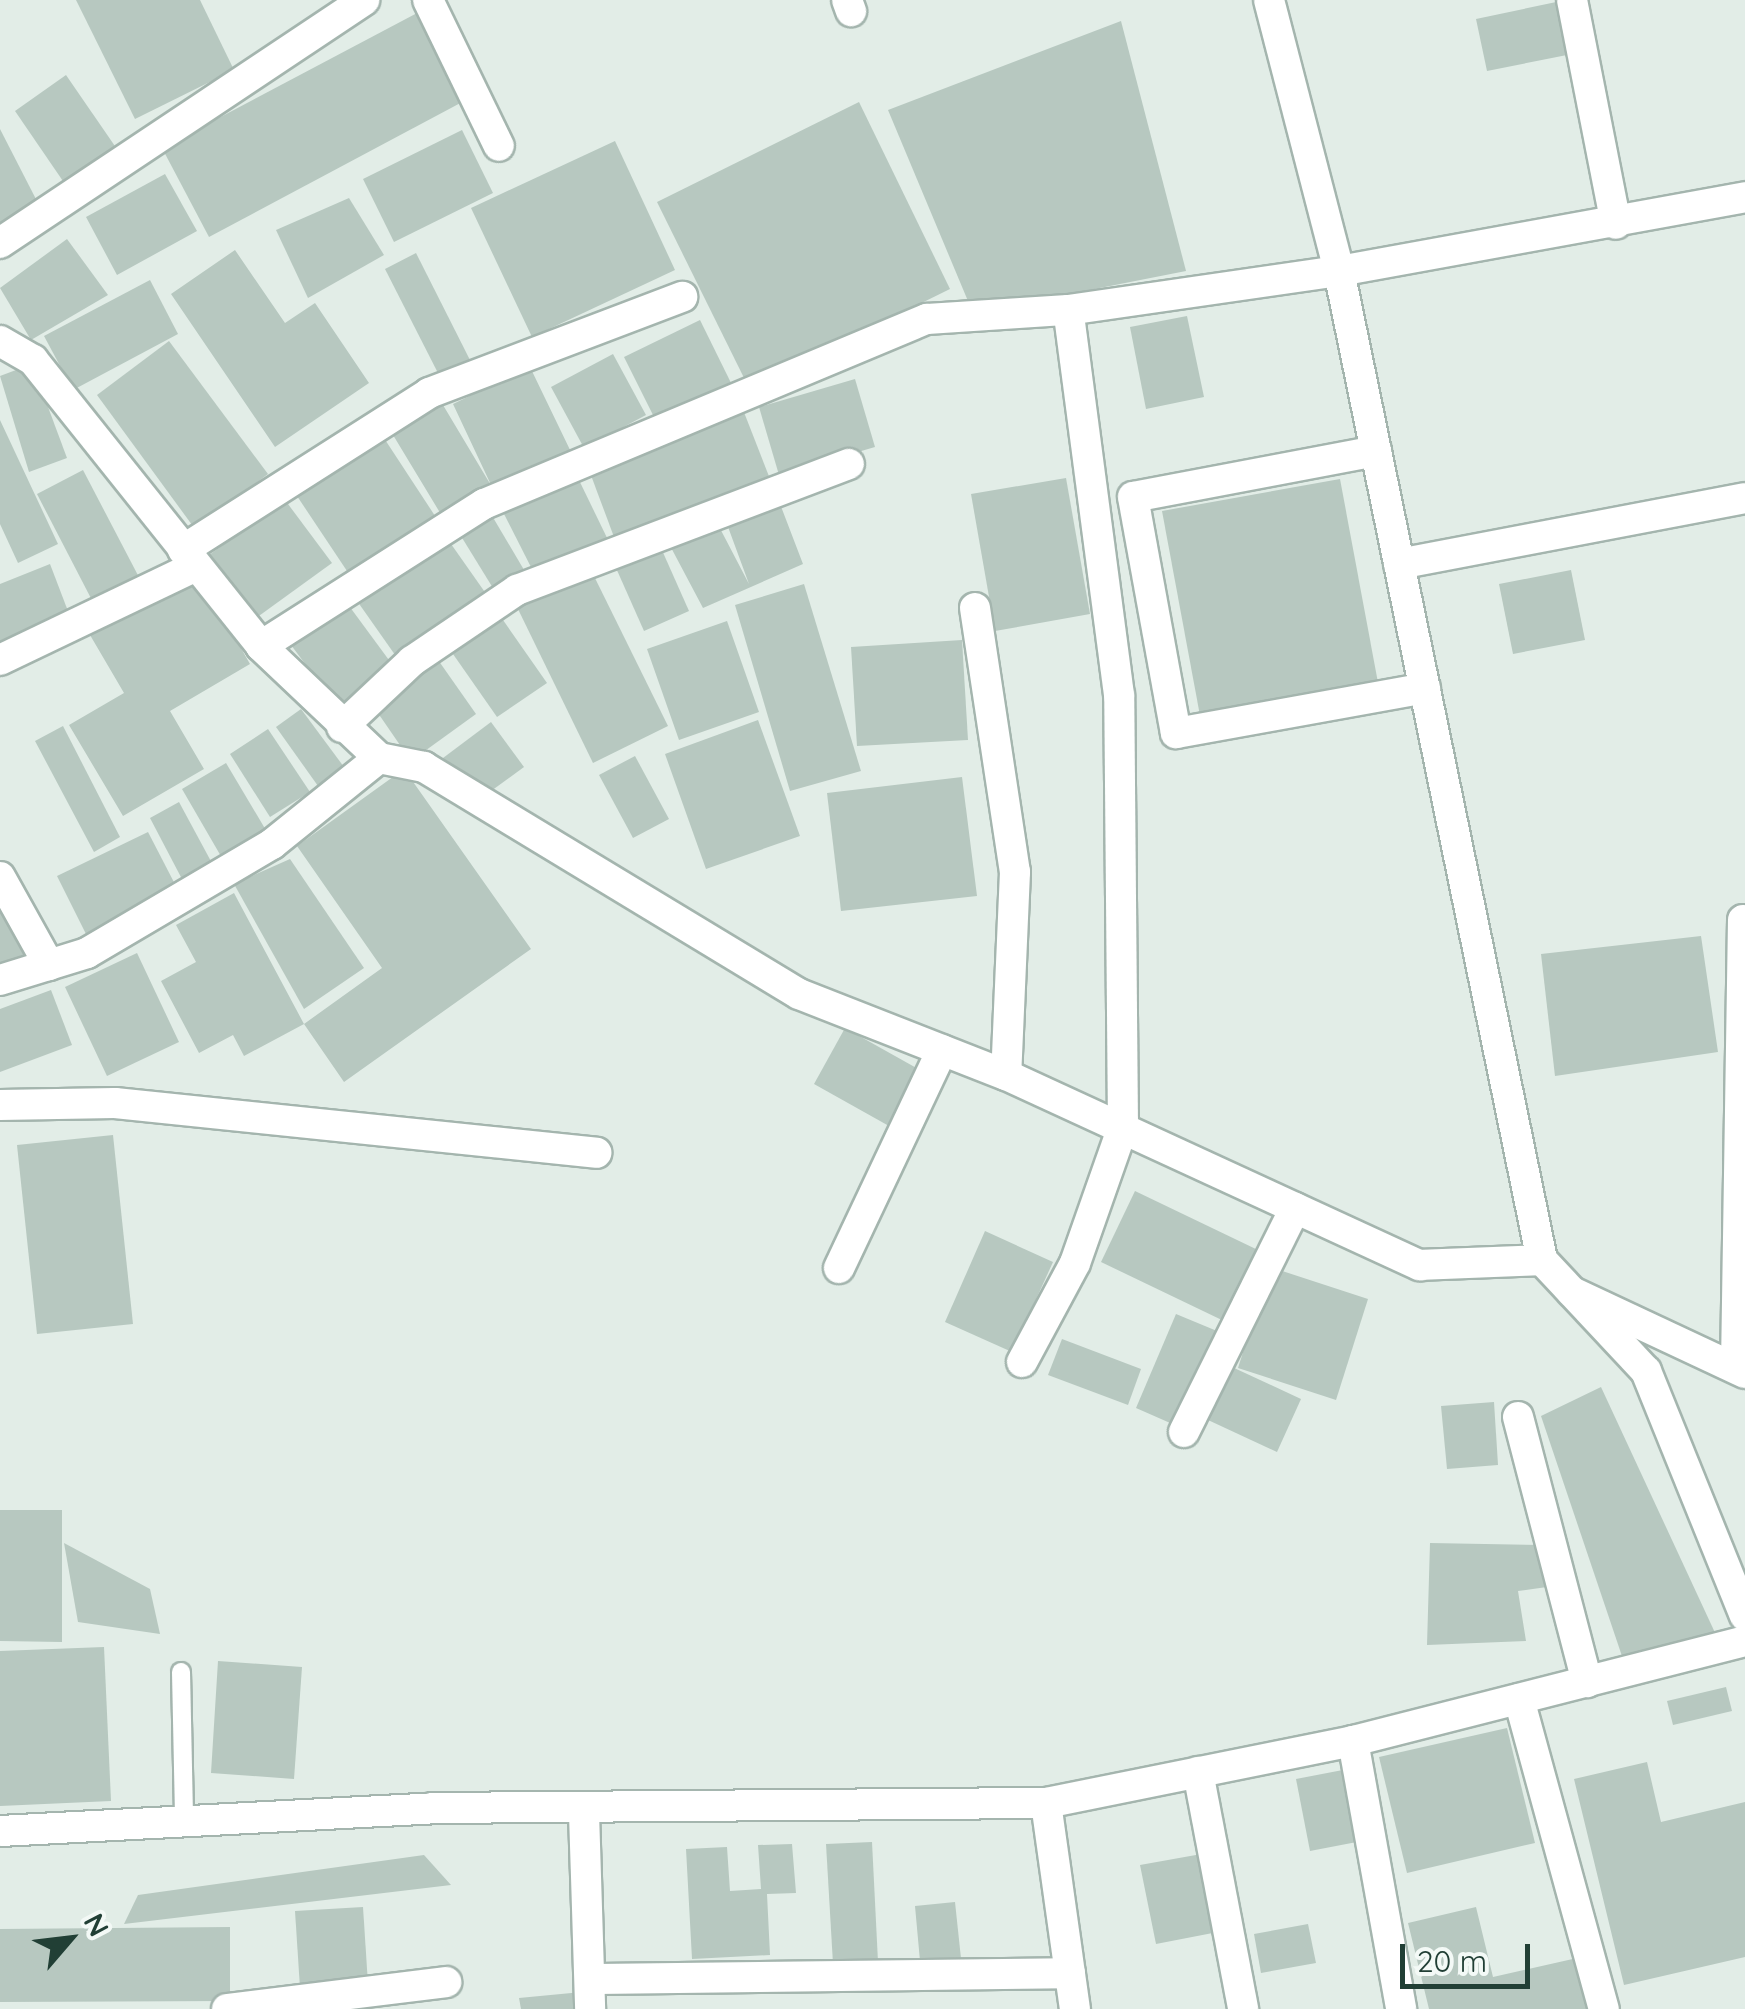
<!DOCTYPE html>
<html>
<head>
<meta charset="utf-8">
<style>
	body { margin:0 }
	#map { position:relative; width:1745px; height:2009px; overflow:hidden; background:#e2ede7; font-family:Quicksand,sans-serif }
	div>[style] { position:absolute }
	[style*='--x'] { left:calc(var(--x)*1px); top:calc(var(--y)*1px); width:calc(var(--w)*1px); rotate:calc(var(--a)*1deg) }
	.building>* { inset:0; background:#b7c8c0 }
	.roads { filter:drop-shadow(2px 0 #a4b5ae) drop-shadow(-2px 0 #a4b5ae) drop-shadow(0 2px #a4b5ae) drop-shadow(0 -2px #a4b5ae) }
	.lane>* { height:18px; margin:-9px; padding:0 9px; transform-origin:9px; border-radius:9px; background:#fff }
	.street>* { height:30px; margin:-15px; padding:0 15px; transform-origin:15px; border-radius:15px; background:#fff }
	.secondary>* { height:30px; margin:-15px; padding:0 15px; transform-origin:15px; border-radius:15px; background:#fff }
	span { translate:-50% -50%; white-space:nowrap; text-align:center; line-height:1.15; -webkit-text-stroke:8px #f3f9f6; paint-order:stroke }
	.north { position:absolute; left:20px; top:1889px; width:100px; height:100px; -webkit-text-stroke:8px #f3f9f6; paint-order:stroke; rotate:62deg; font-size:28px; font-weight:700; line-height:40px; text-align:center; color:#213f35 }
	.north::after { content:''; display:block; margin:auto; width:35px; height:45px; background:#213f35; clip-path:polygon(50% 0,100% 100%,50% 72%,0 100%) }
	.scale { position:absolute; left:1400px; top:1944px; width:130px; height:45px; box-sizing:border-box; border:5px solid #213f35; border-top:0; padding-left:12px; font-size:30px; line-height:35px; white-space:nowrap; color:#213f35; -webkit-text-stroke:8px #f3f9f6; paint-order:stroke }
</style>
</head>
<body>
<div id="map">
	<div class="building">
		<i style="clip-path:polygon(76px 0,200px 0,234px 70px,135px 119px)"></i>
		<i style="clip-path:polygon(1561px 1px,1572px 54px,1487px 71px,1476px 19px)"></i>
		<i style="clip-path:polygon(419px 12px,466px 100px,209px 237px,162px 148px)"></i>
		<i style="clip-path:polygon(1121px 21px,1186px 271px,973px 313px,888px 110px)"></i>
		<i style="clip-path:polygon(66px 75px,119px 152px,67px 187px,15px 111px)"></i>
		<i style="clip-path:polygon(859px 102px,950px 289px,749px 388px,657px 202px)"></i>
		<i style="clip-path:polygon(0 129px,40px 207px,0 227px)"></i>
		<i style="clip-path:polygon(462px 130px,493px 193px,394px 242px,363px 179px)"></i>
		<i style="clip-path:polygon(615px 141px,675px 270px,532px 337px,471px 208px)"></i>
		<i style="clip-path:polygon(165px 174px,197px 231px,117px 275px,86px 217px)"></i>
		<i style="clip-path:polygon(349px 198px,384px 255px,308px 298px,276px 230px)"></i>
		<i style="clip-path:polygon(67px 239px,108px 295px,31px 340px,0 288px)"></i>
		<i style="clip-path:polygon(235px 250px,285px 323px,315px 303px,369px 383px,275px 447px,171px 294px)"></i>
		<i style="clip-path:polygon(416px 253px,471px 362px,440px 377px,385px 269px)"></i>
		<i style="clip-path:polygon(150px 280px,178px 334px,73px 390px,44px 336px)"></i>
		<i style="clip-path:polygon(1187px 316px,1204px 397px,1146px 409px,1130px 327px)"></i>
		<i style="clip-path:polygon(700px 320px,735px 391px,660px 429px,624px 357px)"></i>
		<i style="clip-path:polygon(169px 341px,268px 474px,195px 529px,97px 395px)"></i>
		<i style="clip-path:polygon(613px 354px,646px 415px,584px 448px,551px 387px)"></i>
		<i style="clip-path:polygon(32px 364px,67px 458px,29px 472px,0 376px)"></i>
		<i style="clip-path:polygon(530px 367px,572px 454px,445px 521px,390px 430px,440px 400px,492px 487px,453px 404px)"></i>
		<i style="clip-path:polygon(855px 379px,875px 447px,779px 475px,759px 407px)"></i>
		<i style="clip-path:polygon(740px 402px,772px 484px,617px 545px,589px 470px)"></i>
		<i style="clip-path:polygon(0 420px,58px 544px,18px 563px,0 524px)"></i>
		<i style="clip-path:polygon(380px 432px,439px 522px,353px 580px,293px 490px)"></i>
		<i style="clip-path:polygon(83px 470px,142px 583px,96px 608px,37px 494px)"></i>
		<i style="clip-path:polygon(577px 476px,610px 544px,537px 579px,503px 512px)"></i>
		<i style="clip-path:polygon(1066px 478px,1090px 614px,995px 631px,971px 494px)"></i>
		<i style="clip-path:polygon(1340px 479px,1379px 688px,1201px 721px,1162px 511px)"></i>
		<i style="clip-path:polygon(777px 496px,803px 564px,703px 608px,667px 540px,713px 515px,749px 584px,724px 516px)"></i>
		<i style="clip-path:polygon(285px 500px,332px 563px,252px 621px,205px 558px)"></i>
		<i style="clip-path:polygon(488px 509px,527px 575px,496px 593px,456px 528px)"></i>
		<i style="clip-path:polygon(444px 534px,489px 598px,400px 662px,355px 598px)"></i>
		<i style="clip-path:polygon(657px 539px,689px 611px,644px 631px,612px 559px)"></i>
		<i style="clip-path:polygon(50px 564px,71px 619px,0 647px,0 584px)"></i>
		<i style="clip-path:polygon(590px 568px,668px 726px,593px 763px,516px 605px)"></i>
		<i style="clip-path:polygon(1571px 570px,1585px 640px,1513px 654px,1499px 584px)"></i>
		<i style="clip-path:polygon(197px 572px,250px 664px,170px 711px,204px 769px,123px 816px,69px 725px,124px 693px,90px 635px)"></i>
		<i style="clip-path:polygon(804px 584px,861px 771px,790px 791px,735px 605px)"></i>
		<i style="clip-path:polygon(344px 599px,397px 671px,342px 713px,288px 641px)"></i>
		<i style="clip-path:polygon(496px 610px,547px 683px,497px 717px,446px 644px)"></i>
		<i style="clip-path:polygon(727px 621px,759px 712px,679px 740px,647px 649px)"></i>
		<i style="clip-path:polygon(962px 640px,968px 740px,857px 746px,851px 647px)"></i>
		<i style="clip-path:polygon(436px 657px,476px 714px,411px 761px,371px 703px)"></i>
		<i style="clip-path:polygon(301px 709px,344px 767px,318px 786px,276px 727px)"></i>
		<i style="clip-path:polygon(758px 720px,800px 836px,706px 869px,665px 754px)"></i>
		<i style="clip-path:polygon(491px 722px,524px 767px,491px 791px,439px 761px)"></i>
		<i style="clip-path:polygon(63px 726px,120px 837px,94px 852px,35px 741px)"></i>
		<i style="clip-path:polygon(268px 729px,310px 792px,270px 817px,230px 754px)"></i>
		<i style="clip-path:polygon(635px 756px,669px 819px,633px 838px,599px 775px)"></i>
		<i style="clip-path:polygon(226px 763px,267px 832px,222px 858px,182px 789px)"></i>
		<i style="clip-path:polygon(404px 769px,531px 949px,344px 1082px,304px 1024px,382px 968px,297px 846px)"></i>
		<i style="clip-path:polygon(962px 777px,977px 896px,841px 911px,827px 793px)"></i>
		<i style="clip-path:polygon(179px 802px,213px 865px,183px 881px,150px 818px)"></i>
		<i style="clip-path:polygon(148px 832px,178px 890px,87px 936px,57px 876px)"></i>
		<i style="clip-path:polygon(290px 859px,364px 968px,304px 1009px,234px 884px)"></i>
		<i style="clip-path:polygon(234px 893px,304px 1024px,244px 1056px,233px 1035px,199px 1053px,161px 981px,196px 962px,176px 925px)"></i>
		<i style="clip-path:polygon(0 897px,33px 953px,0 972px)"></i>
		<i style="clip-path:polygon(1701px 936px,1718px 1052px,1555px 1076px,1541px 954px)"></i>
		<i style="clip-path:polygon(137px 953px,179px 1042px,107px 1076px,65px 987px)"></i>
		<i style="clip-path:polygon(51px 990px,72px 1045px,0 1072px,0 1009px)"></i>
		<i style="clip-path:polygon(845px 1028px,920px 1070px,889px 1126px,814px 1084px)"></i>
		<i style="clip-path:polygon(113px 1135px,133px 1324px,37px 1334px,17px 1145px)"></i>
		<i style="clip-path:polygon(1135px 1191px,1260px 1251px,1226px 1322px,1101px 1262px)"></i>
		<i style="clip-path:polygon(985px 1231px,1053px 1262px,1012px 1352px,945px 1322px)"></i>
		<i style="clip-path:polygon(1270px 1267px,1368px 1299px,1336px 1400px,1238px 1368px)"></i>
		<i style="clip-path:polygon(1176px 1314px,1217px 1331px,1177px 1426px,1136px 1408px)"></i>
		<i style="clip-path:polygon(1062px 1339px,1141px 1369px,1128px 1405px,1048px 1375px)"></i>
		<i style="clip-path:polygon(1232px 1367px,1301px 1399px,1277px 1452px,1208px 1420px)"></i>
		<i style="clip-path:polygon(1601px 1387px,1717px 1637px,1626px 1668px,1541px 1416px)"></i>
		<i style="clip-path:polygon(1494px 1402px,1498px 1465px,1447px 1469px,1441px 1406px)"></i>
		<i style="clip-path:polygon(0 1510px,62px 1510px,62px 1642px,0 1641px)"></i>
		<i style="clip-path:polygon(64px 1543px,150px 1589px,160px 1634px,78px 1622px)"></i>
		<i style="clip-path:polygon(1430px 1543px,1543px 1545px,1554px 1586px,1518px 1591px,1526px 1641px,1427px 1645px)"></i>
		<i style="clip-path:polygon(104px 1647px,111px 1801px,0 1806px,0 1651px)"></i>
		<i style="clip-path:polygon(218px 1661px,302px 1667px,294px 1779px,211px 1773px)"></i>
		<i style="clip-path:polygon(1726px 1687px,1732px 1711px,1673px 1725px,1667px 1701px)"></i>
		<i style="clip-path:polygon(1507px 1728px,1535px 1843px,1407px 1873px,1379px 1757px)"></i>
		<i style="clip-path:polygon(1647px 1762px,1661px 1822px,1745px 1802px,1745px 1957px,1624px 1985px,1574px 1779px)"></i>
		<i style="clip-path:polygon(1348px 1769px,1362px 1841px,1310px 1851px,1296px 1779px)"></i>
		<i style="clip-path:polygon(872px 1842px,878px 1962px,833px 1964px,826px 1844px)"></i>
		<i style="clip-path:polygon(792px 1844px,796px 1893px,767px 1894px,770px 1955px,692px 1959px,686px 1849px,727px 1847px,730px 1891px,761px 1889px,758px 1845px)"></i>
		<i style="clip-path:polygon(1207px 1853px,1223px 1931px,1156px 1944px,1140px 1865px)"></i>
		<i style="clip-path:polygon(424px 1855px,451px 1885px,124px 1924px,138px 1895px)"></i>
		<i style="clip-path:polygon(955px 1902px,962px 1968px,921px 1972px,915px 1906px)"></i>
		<i style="clip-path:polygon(363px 1907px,368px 1984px,300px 1988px,295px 1911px)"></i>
		<i style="clip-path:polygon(1476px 1907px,1493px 1977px,1586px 1956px,1599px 2009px,1429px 2009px,1408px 1923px)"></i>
		<i style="clip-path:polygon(1308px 1924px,1316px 1963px,1261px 1973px,1254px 1934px)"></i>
		<i style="clip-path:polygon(230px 1927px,230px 2001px,0 2002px,0 1929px)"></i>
		<i style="clip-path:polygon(582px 1992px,584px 2009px,521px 2009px,519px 1998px)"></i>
	</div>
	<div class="roads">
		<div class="lane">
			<i style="--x:181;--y:1672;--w:149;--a:88.8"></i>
		</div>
		<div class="street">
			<i style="--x:428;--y:0;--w:162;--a:64.1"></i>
			<i style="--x:847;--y:0;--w:12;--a:70"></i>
			<i style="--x:1572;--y:0;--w:228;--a:78.9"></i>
			<i style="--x:0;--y:243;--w:438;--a:-33.7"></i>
			<i style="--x:1376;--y:451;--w:247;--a:169.3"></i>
			<i style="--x:1133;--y:497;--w:240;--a:79.7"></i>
			<i style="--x:1176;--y:733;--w:253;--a:-10.2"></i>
			<i style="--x:183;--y:550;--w:292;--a:-32.5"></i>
			<i style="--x:429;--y:393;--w:271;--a:-20.8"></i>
			<i style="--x:1399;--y:564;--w:351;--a:-10.8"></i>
			<i style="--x:975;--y:608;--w:267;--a:81.4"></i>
			<i style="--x:1015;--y:872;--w:203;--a:92.5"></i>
			<i style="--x:261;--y:646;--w:264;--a:-32.5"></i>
			<i style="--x:484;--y:504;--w:480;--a:-22.7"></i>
			<i style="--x:927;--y:319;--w:141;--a:-3.7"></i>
			<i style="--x:1068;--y:310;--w:274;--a:-8.2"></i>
			<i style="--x:1339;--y:271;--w:413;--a:-10.3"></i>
			<i style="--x:0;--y:660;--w:217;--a:-25.6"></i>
			<i style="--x:342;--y:727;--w:96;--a:-43.3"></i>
			<i style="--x:412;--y:661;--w:127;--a:-34.1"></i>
			<i style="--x:517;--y:590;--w:355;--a:-20.8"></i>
			<i style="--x:0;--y:877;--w:101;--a:60.9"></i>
			<i style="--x:1743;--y:920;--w:443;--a:90.9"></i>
			<i style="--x:1736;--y:1363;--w:9;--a:-13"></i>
			<i style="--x:0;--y:1105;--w:115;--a:-1"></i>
			<i style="--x:115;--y:1103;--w:484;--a:5.9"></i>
			<i style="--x:839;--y:1268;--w:241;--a:-64.7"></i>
			<i style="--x:1572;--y:1292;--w:191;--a:25.1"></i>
			<i style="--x:1022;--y:1362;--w:112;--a:-61.8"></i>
			<i style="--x:1075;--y:1263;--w:144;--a:-70.6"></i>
			<i style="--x:1123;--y:1127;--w:432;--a:-90.5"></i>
			<i style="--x:1119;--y:695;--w:388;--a:-97.5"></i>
			<i style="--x:1518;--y:1417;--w:274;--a:75.4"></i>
			<i style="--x:1184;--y:1432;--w:250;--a:-63.6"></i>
			<i style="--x:1519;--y:1699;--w:321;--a:74.7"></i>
			<i style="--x:1353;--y:1741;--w:272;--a:79.8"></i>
			<i style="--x:1198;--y:1772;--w:241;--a:79.2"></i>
			<i style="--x:1046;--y:1803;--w:208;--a:82"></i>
			<i style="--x:584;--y:1813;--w:196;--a:88.2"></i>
			<i style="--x:0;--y:1831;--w:433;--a:-3"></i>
			<i style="--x:432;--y:1808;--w:614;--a:-0.47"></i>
			<i style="--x:1046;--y:1803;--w:313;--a:-11.4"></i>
			<i style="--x:1353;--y:1741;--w:405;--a:-14.3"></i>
			<i style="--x:591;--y:1979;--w:479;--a:-0.7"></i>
			<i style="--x:227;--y:2009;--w:221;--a:-7"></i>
		</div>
		<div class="secondary">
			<i style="--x:1269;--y:0;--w:280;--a:75.5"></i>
			<i style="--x:1339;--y:271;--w:1010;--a:78.4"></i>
			<i style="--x:1542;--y:1260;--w:152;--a:46.9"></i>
			<i style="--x:1646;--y:1371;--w:264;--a:68"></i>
			<i style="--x:0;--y:341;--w:38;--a:30"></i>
			<i style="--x:33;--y:360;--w:366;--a:51.4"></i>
			<i style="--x:261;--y:646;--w:163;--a:43.5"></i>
			<i style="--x:379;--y:758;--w:46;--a:11.3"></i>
			<i style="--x:424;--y:767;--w:438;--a:31.2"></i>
			<i style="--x:799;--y:994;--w:222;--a:21.4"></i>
			<i style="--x:1006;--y:1075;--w:456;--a:24.7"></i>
			<i style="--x:1420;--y:1265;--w:122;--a:-2.3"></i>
			<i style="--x:0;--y:980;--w:91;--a:-17.2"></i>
			<i style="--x:87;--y:953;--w:215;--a:-30.5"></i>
			<i style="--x:272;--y:844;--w:137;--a:-38.8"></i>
		</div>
	</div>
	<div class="north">N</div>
	<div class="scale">20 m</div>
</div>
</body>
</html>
